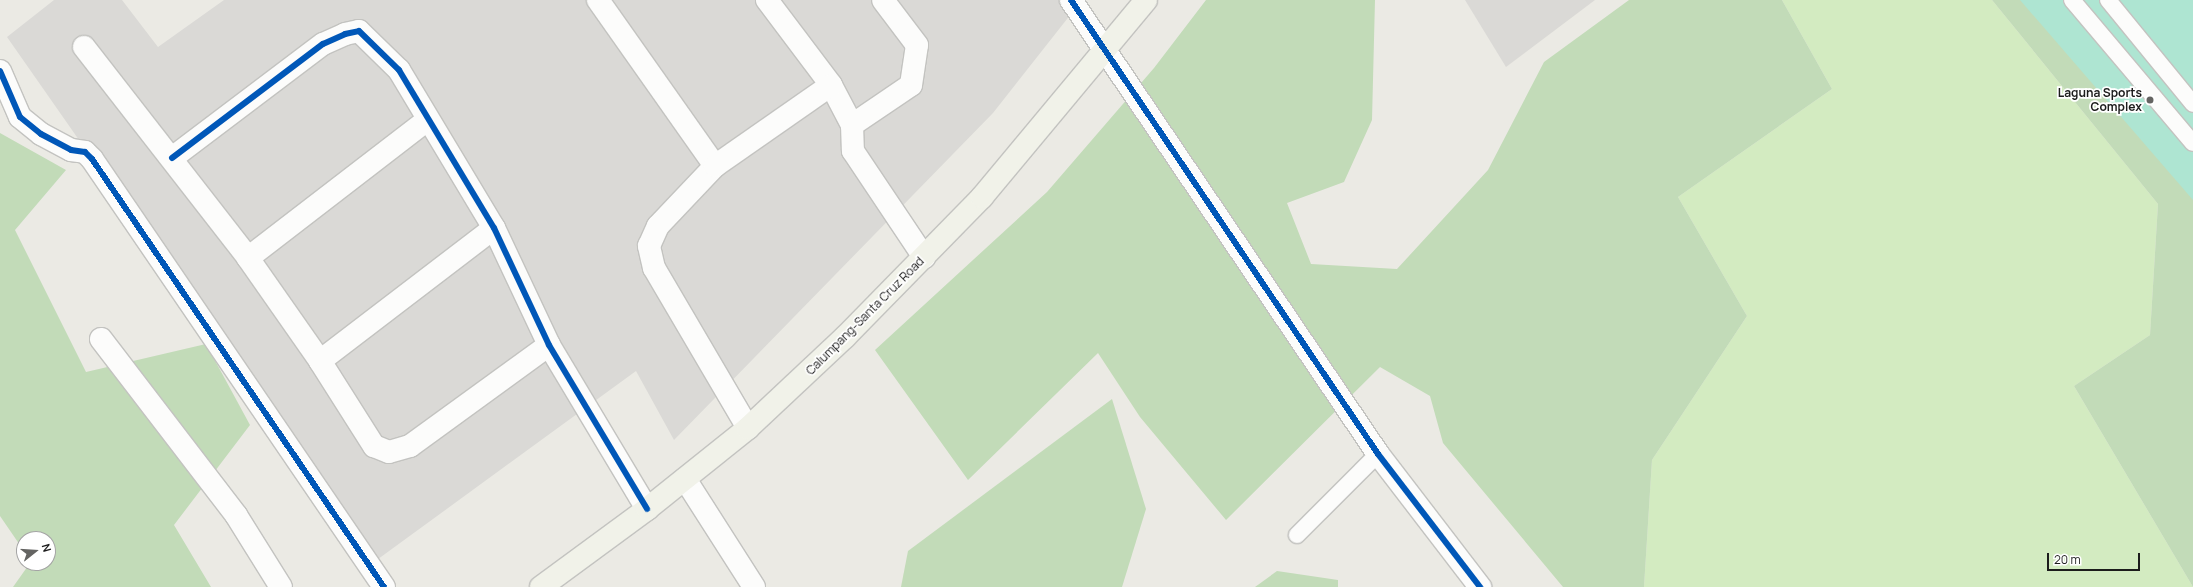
<!DOCTYPE html>
<html>
<head>
<meta charset="utf-8">
<style>
	body { margin:0 }
	#map { position:relative; width:2193px; height:587px; overflow:hidden; background:#ebeae4; font-family:Manrope,sans-serif }
	div>[style] { position:absolute }
	[style*='--x'] { left:calc(var(--x)*1px); top:calc(var(--y)*1px); width:calc(var(--w)*1px); rotate:calc(var(--a)*1deg) }
	.residential>* { inset:0; background:#dad9d6 }
	.grass>* { inset:0; background:#d3ebc1 }
	.forest>* { inset:0; background:#c2dbb8 }
	.pitch>* { inset:0; background:#aee5d2 }
	.roads { filter:drop-shadow(1px 0 #c3c3c0) drop-shadow(-1px 0 #c3c3c0) drop-shadow(0 1px #c3c3c0) drop-shadow(0 -1px #c3c3c0) }
	.lane>* { height:16px; margin:-8px; padding:0 8px; transform-origin:8px; border-radius:8px; background:#fcfcfb }
	.street>* { height:22px; margin:-11px; padding:0 11px; transform-origin:11px; border-radius:11px; background:#fcfcfb }
	.secondary>* { height:22px; margin:-11px; padding:0 11px; transform-origin:11px; border-radius:11px; background:#f1f2e9 }
	.cycleway>* { height:6px; margin:-3px; padding:0 3px; transform-origin:3px; border-radius:3px; background:#0057b8 }
	.dots>* { width:11px; height:11px; translate:-50% -50%; box-sizing:border-box; border:2px solid #fff; border-radius:50% }
	span { translate:-50% -50%; white-space:nowrap; text-align:center; line-height:1.15; -webkit-text-stroke:3.5px #fff; paint-order:stroke }
	.poi-label { font-size:12px; color:#1c1c1c; font-weight:700 }
	.right { translate:-100% -50%; text-align:right }
	.street-label { font-size:12px; color:#1c1c1c }
	.north { position:absolute; left:16px; top:531px; width:40px; height:40px; box-sizing:border-box; background:#fff; border:1px solid #a4a4a4; border-radius:50%; rotate:73deg; font-size:11px; font-weight:700; line-height:16px; text-align:center; color:#1c1c1c }
	.north::after { content:''; display:block; margin:auto; width:14px; height:18px; background:#646462; clip-path:polygon(50% 0,100% 100%,50% 72%,0 100%) }
	.scale { position:absolute; left:2047px; top:553px; width:93px; height:18px; box-sizing:border-box; border:2px solid #1c1c1c; border-top:0; padding-left:5px; font-size:12px; line-height:14px; white-space:nowrap; color:#1c1c1c; -webkit-text-stroke:3px #fff; paint-order:stroke }
</style>
</head>
<body>
<div id="map">
	<div class="residential">
		<i style="clip-path:polygon(54px 0,122px 0,158px 47px,224px 0,1082px 0,993px 113px,674px 440px,636px 371px,374px 562px,7px 37px)"></i>
		<i style="clip-path:polygon(1465px 0,1595px 0,1506px 67px)"></i>
	</div>
	<div class="grass">
		<i style="clip-path:polygon(1782px 0,1992px 0,2158px 204px,2150px 335px,2074px 386px,2193px 587px,1644px 587px,1652px 460px,1747px 316px,1678px 197px,1832px 89px)"></i>
	</div>
	<div class="forest">
		<i style="clip-path:polygon(1206px 0,1375px 0,1372px 120px,1344px 182px,1287px 203px,1311px 264px,1397px 269px,1488px 170px,1544px 62px,1629px 0,1782px 0,1832px 89px,1678px 197px,1747px 316px,1652px 460px,1644px 587px,1563px 587px,1443px 443px,1430px 396px,1380px 367px,1226px 520px,1140px 417px,1098px 353px,968px 480px,875px 350px,1047px 192px,1154px 68px)"></i>
		<i style="clip-path:polygon(1992px 0,2056px 0,2193px 168px,2193px 587px,2074px 386px,2150px 335px,2158px 204px)"></i>
		<i style="clip-path:polygon(0 133px,66px 170px,15px 230px,86px 372px,206px 344px,250px 425px,174px 525px,211px 587px,13px 587px,30px 563px,48px 563px,48px 539px,24px 539px,24px 551px,0 516px)"></i>
		<i style="clip-path:polygon(1112px 399px,1146px 509px,1122px 587px,901px 587px,908px 551px)"></i>
		<i style="clip-path:polygon(1277px 571px,1338px 580px,1338px 587px,1255px 587px)"></i>
	</div>
	<div class="pitch">
		<i style="clip-path:polygon(2020px 0,2193px 0,2193px 200px)"></i>
	</div>
	<div class="roads">
		<div class="lane">
			<i style="--x:2072;--y:0;--w:187;--a:49.8"></i>
			<i style="--x:2108;--y:0;--w:134;--a:50.7"></i>
			<i style="--x:1297;--y:535;--w:115;--a:-45"></i>
		</div>
		<div class="street">
			<i style="--x:598;--y:0;--w:203;--a:54.8"></i>
			<i style="--x:767;--y:0;--w:106;--a:53"></i>
			<i style="--x:831;--y:85;--w:45;--a:62.3"></i>
			<i style="--x:852;--y:125;--w:26;--a:88"></i>
			<i style="--x:853;--y:151;--w:128;--a:56.2"></i>
			<i style="--x:1071;--y:0;--w:548;--a:55.93"></i>
			<i style="--x:1378;--y:454;--w:168;--a:52.5"></i>
			<i style="--x:84;--y:47;--w:267;--a:52.1"></i>
			<i style="--x:248;--y:258;--w:126;--a:55"></i>
			<i style="--x:320;--y:361;--w:101;--a:57.6"></i>
			<i style="--x:374;--y:446;--w:16;--a:22"></i>
			<i style="--x:389;--y:452;--w:22;--a:-16"></i>
			<i style="--x:410;--y:446;--w:172;--a:-36"></i>
			<i style="--x:0;--y:71;--w:50;--a:66.5"></i>
			<i style="--x:20;--y:117;--w:27;--a:39"></i>
			<i style="--x:41;--y:134;--w:34;--a:28"></i>
			<i style="--x:71;--y:150;--w:14;--a:8"></i>
			<i style="--x:85;--y:152;--w:10;--a:45"></i>
			<i style="--x:92;--y:159;--w:518;--a:55.7"></i>
			<i style="--x:852;--y:125;--w:71;--a:-34.1"></i>
			<i style="--x:911;--y:85;--w:40;--a:-81.5"></i>
			<i style="--x:917;--y:45;--w:56;--a:-127.1"></i>
			<i style="--x:172;--y:158;--w:189;--a:-37.1"></i>
			<i style="--x:323;--y:44;--w:24;--a:-24"></i>
			<i style="--x:345;--y:34;--w:14;--a:-12"></i>
			<i style="--x:359;--y:31;--w:56;--a:44.3"></i>
			<i style="--x:399;--y:70;--w:184;--a:59"></i>
			<i style="--x:494;--y:228;--w:129;--a:64.8"></i>
			<i style="--x:549;--y:345;--w:191;--a:59.1"></i>
			<i style="--x:248;--y:258;--w:226;--a:-37.6"></i>
			<i style="--x:101;--y:339;--w:222;--a:52.5"></i>
			<i style="--x:236;--y:515;--w:85;--a:58"></i>
			<i style="--x:320;--y:361;--w:219;--a:-37.4"></i>
			<i style="--x:748;--y:428;--w:186;--a:-120.4"></i>
			<i style="--x:654;--y:268;--w:23;--a:-103"></i>
			<i style="--x:649;--y:246;--w:22;--a:-66"></i>
			<i style="--x:658;--y:226;--w:83;--a:-46.5"></i>
			<i style="--x:715;--y:166;--w:141;--a:-34.9"></i>
			<i style="--x:685;--y:479;--w:128;--a:57.4"></i>
		</div>
		<div class="secondary">
			<i style="--x:541;--y:587;--w:132;--a:-36.3"></i>
			<i style="--x:647;--y:509;--w:129;--a:-38.7"></i>
			<i style="--x:748;--y:428;--w:133;--a:-43.2"></i>
			<i style="--x:845;--y:337;--w:196;--a:-45.6"></i>
			<i style="--x:982;--y:197;--w:256;--a:-50.2"></i>
		</div>
	</div>
	<div class="cycleway">
		<i style="--x:1071;--y:0;--w:548;--a:55.93"></i>
		<i style="--x:1378;--y:454;--w:168;--a:52.5"></i>
		<i style="--x:0;--y:71;--w:50;--a:66.5"></i>
		<i style="--x:20;--y:117;--w:27;--a:39"></i>
		<i style="--x:41;--y:134;--w:34;--a:28"></i>
		<i style="--x:71;--y:150;--w:14;--a:8"></i>
		<i style="--x:85;--y:152;--w:10;--a:45"></i>
		<i style="--x:92;--y:159;--w:518;--a:55.7"></i>
		<i style="--x:172;--y:158;--w:189;--a:-37.1"></i>
		<i style="--x:323;--y:44;--w:24;--a:-24"></i>
		<i style="--x:345;--y:34;--w:14;--a:-12"></i>
		<i style="--x:359;--y:31;--w:56;--a:44.3"></i>
		<i style="--x:399;--y:70;--w:184;--a:59"></i>
		<i style="--x:494;--y:228;--w:129;--a:64.8"></i>
		<i style="--x:549;--y:345;--w:191;--a:59.1"></i>
	</div>
	<div class="dots">
		<i style="left:2150px;top:100px;background:#646462"></i>
	</div>
	<div class="poi-label">
		<span class="right" style="left:2142px;top:100px">Laguna Sports<br>Complex</span>
	</div>
	<div class="street-label">
		<span style="left:865px;top:316px;rotate:-45deg">Calumpang-Santa Cruz Road</span>
	</div>
	<div class="north">N</div>
	<div class="scale">20 m</div>
</div>
</body>
</html>
